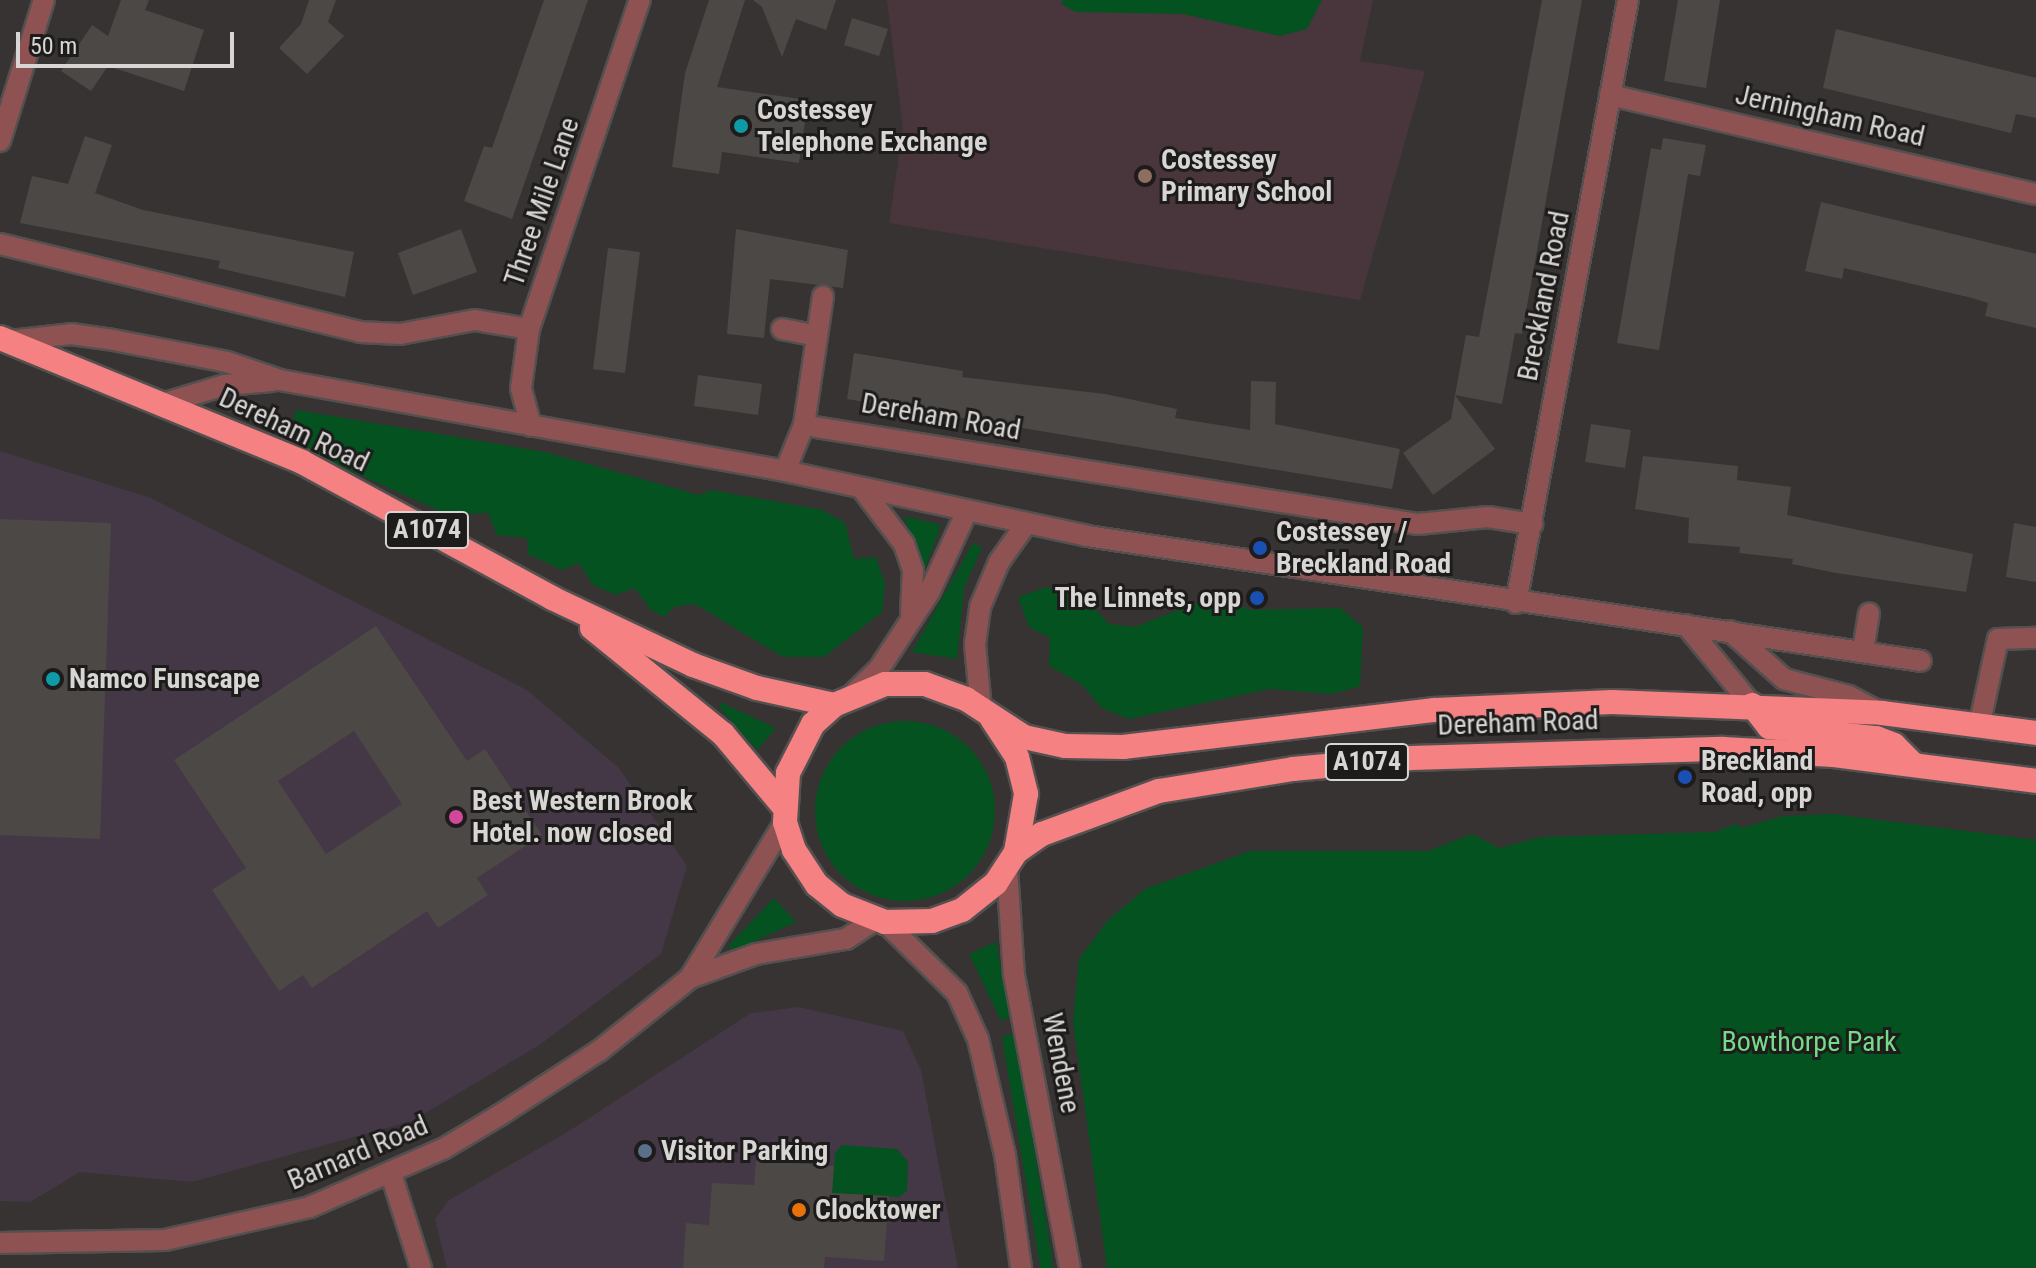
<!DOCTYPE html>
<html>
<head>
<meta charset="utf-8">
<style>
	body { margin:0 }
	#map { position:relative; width:2036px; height:1268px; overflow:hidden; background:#373332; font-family:"Roboto Condensed",sans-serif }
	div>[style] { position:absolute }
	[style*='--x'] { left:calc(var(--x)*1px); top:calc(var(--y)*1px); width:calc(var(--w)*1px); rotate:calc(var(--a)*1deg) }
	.commercial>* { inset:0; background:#443746 }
	.education>* { inset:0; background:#49363d }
	.green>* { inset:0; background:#035220 }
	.round { border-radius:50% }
	.building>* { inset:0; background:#4c4846 }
	.roads { filter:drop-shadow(2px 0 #54504f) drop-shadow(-2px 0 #54504f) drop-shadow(0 2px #54504f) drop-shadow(0 -2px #54504f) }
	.minor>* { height:20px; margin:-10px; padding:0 10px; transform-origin:10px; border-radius:10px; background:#8e5253 }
	.highway>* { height:24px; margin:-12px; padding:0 12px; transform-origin:12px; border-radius:12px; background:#f68183 }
	.dots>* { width:22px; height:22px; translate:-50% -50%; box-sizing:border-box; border:4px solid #1d1c1b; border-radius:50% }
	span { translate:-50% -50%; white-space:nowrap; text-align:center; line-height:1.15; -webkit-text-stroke:6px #1d1c1b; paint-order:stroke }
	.shield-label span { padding:2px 6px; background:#1d1c1b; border:2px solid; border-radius:6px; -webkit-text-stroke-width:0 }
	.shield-label { font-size:26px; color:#d8d6d5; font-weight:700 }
	.poi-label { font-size:28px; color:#d8d6d5; font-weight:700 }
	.left { translate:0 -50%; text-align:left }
	.right { translate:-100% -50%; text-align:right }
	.street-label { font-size:28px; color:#d8d6d5 }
	.park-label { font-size:28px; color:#75db8a }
	.scale { position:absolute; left:16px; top:32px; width:218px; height:36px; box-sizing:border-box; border:4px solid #d8d6d5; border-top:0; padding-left:10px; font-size:24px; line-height:28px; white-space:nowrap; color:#d8d6d5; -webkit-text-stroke:6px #1d1c1b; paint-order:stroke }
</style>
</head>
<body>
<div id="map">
	<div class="commercial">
		<i style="clip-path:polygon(0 451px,151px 498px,527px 690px,619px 768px,687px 866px,661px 954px,541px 1044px,412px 1121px,192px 1182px,80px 1172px,30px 1202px,0 1201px)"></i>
		<i style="clip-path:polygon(799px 1007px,903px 1031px,921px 1070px,958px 1268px,447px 1268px,435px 1219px,449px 1200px,569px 1131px,751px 1013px)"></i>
	</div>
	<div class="education">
		<i style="clip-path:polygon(887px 0,1373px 0,1360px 61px,1425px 71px,1360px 300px,889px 223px,903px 129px)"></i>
	</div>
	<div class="green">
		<i style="clip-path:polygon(1063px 0,1322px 0,1307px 29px,1280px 36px,1183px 14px,1076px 12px,1061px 4px)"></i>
		<i style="clip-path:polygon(296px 410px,545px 452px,699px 495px,712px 490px,822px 510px,845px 523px,854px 559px,876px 557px,885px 584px,882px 612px,824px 657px,783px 657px,695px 604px,674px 607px,664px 617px,651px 610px,635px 588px,616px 595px,593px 585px,579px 563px,562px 570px,528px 554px,527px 538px,497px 535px,488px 513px,449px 515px,307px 451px,290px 430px)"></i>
		<i style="clip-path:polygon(904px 516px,941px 525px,925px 569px,914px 543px)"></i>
		<i style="clip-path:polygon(973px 543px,982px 548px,964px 588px,957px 659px,912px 652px)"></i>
		<i style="clip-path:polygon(1044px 588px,1076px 589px,1109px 624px,1135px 627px,1214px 596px,1252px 610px,1340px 608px,1363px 627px,1360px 686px,1332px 694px,1269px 689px,1129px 719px,1102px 708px,1081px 684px,1049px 666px,1050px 638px,1029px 627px,1018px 597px)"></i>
		<i style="clip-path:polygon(722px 703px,776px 728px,757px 750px,719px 707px)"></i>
		<i class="round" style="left:815px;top:721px;width:180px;height:180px"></i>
		<i style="clip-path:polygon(1832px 814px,2036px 840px,2036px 1268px,1107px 1268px,1073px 1022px,1079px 959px,1108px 920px,1145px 889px,1250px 851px,1428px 851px,1472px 834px,1499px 848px,1541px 837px,1715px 832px,1736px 824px,1741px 828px,1784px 816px)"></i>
		<i style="clip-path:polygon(774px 898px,796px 922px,733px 951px,728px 946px)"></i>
		<i style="clip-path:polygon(996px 942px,1010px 1017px,1001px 1021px,969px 954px)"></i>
		<i style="clip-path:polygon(1015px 1033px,1051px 1251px,1053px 1268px,1040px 1268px,1002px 1037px)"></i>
		<i style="clip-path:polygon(842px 1145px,897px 1149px,908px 1162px,907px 1191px,899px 1197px,832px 1193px,835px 1153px)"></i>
	</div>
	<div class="building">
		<i style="clip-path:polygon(121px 0,149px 0,145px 10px,204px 30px,184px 91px,108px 66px,91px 91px,61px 71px,92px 25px,108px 36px)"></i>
		<i style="clip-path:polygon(309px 0,336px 0,328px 22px,344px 36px,307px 74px,279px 48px,301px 24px)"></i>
		<i style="clip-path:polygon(544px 0,588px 0,512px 219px,464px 201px,484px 146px,492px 148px)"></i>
		<i style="clip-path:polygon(709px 0,745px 0,717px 87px,808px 100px,799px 163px,722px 152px,719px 174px,672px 167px,685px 73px)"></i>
		<i style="clip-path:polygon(753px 0,836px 0,826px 30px,796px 19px,782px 57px,762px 7px)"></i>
		<i style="clip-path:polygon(1542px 0,1582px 0,1522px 334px,1515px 333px,1502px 404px,1455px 395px,1466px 335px,1479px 337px)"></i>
		<i style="clip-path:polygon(1678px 0,1720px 0,1706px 88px,1664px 81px)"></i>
		<i style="clip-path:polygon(852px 18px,888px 29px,879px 56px,844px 45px)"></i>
		<i style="clip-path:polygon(1836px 29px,2036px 78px,2036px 118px,2016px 114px,2011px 133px,1823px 88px)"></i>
		<i style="clip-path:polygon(85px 136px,112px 145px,95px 193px,143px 210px,354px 252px,345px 297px,218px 268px,220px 261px,20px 223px,32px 176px,68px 184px)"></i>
		<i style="clip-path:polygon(1663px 138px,1706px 145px,1700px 176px,1688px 174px,1659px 350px,1617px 343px,1651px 148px,1661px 150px)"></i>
		<i style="clip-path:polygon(1821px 202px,2036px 254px,2036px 328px,1985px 316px,1988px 303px,1972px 298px,1844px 268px,1842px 279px,1805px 271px)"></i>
		<i style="clip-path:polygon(461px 229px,477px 272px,413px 295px,398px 253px)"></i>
		<i style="clip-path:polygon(736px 229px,848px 250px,843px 288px,770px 279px,764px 338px,727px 334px)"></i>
		<i style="clip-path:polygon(608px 248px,640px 252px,625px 373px,593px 369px)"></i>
		<i style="clip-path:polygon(854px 353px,963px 371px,962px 377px,1105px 394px,1177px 409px,1175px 418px,1250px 430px,1251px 381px,1276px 382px,1275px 424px,1400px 449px,1392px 489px,847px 399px)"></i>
		<i style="clip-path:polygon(698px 375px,762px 384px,758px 415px,694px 406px)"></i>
		<i style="clip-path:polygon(1455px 395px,1495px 449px,1433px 495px,1403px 453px,1451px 419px)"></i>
		<i style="clip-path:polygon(1591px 424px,1631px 430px,1625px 468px,1585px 462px)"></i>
		<i style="clip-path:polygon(1643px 456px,1738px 466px,1737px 480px,1791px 487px,1787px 515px,1973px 554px,1966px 592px,1836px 573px,1792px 564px,1793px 559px,1739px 553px,1740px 547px,1688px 543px,1689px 518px,1635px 509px)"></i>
		<i style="clip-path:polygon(0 519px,111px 523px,100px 839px,0 835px)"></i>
		<i style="clip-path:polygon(2014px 523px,2036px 527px,2036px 582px,2006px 577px)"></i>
		<i style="clip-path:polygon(evenodd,376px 626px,467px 761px,485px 749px,542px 835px,477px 878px,488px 895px,438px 928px,427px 911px,312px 988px,303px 975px,279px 991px,212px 890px,246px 868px,174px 760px,376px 626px,354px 731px,402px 804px,326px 854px,278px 781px,354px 731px)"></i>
		<i style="clip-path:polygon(756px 1160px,834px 1166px,832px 1193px,889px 1196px,884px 1261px,825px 1257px,824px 1268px,683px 1268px,686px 1223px,709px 1225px,712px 1183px,754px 1185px)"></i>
	</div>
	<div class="roads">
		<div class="minor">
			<i style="--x:1610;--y:95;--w:437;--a:13.1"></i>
			<i style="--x:0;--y:141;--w:148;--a:-72.7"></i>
			<i style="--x:0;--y:244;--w:371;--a:13.7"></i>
			<i style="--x:360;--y:332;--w:40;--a:2.9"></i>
			<i style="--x:400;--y:334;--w:76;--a:-10.6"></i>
			<i style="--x:475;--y:320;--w:55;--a:9.5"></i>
			<i style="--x:782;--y:329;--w:33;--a:11"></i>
			<i style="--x:10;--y:341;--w:61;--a:-6.5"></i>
			<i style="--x:71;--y:334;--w:37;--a:8"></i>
			<i style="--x:108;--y:339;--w:121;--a:10.9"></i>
			<i style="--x:227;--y:362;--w:56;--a:18.8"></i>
			<i style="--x:280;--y:380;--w:513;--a:10.21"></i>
			<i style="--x:785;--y:471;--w:309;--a:12.1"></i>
			<i style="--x:1087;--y:536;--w:843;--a:8.52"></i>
			<i style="--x:165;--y:403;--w:63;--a:-16.7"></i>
			<i style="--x:225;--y:385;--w:47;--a:-4.9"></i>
			<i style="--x:531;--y:426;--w:39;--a:-105"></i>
			<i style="--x:521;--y:388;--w:60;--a:-82.3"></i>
			<i style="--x:529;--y:329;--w:347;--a:-71.4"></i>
			<i style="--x:815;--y:427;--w:611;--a:9.14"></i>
			<i style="--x:1418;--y:524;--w:70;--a:-5.7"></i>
			<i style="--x:1488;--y:517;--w:45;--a:9"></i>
			<i style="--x:785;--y:471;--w:50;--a:-67.6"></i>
			<i style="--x:804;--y:425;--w:130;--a:-81.6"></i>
			<i style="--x:863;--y:490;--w:68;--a:52.8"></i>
			<i style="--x:904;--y:544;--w:28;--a:71"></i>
			<i style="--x:913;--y:570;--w:44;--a:92.6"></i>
			<i style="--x:1516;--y:603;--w:613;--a:-79.48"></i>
			<i style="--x:1686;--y:625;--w:104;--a:50.5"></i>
			<i style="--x:1730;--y:631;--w:72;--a:41.6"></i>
			<i style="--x:1784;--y:679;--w:67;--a:14.7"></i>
			<i style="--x:1849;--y:696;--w:36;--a:28"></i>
			<i style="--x:1863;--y:651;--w:38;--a:-81"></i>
			<i style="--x:853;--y:694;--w:36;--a:-44"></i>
			<i style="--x:879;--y:669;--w:93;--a:-56.8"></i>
			<i style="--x:930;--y:591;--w:88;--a:-65.2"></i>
			<i style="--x:981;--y:709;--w:65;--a:-95.3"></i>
			<i style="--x:975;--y:644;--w:37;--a:-82"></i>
			<i style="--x:980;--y:607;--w:49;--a:-67.1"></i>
			<i style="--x:999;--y:562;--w:47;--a:-54.6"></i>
			<i style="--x:1980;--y:722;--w:85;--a:-77.8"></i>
			<i style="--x:1998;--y:639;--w:38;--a:-2"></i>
			<i style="--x:1007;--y:868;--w:107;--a:86.3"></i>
			<i style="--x:1014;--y:975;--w:298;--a:79.2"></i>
			<i style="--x:885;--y:922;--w:101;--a:44.6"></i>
			<i style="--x:957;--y:993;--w:51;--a:65.5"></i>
			<i style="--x:978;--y:1039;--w:119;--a:76.9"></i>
			<i style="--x:1005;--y:1155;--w:114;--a:81.9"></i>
			<i style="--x:690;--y:978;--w:183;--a:-58.7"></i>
			<i style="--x:391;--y:1174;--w:99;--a:72.3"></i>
			<i style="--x:0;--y:1243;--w:165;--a:-1"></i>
			<i style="--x:165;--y:1240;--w:149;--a:-12.8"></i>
			<i style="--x:310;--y:1207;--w:145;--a:-23.6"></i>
			<i style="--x:443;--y:1149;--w:66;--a:-30.8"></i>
			<i style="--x:500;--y:1115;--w:118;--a:-32.9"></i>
			<i style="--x:599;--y:1051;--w:117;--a:-38.7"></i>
			<i style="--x:690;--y:978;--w:70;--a:-20"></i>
			<i style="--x:756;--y:954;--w:91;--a:-9.5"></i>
			<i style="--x:846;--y:939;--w:33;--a:-33"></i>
		</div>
		<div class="highway">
			<i style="--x:0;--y:338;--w:326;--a:22.3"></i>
			<i style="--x:302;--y:462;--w:285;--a:28.5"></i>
			<i style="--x:552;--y:598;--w:156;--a:25.4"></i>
			<i style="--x:693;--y:665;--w:68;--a:19.8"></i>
			<i style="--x:757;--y:688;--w:79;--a:12.4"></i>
			<i style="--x:592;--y:628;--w:169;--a:39"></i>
			<i style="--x:723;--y:734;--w:95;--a:50.1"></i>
			<i style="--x:1752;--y:705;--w:28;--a:52"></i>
			<i style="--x:1769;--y:727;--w:108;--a:5.9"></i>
			<i style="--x:1876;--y:738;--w:19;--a:21"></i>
			<i style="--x:1894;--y:745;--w:25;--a:45"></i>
			<i style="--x:992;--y:719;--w:45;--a:56.7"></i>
			<i style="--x:1017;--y:757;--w:38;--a:76"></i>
			<i style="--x:1026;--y:794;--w:59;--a:99.8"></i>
			<i style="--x:1016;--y:852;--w:37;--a:123"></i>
			<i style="--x:996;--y:883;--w:43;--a:141.5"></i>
			<i style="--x:962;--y:910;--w:32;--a:160"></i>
			<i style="--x:932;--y:921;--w:47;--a:178.8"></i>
			<i style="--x:885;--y:922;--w:46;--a:-158.4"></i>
			<i style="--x:842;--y:905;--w:32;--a:-141"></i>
			<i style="--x:817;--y:885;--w:42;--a:-123.3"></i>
			<i style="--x:794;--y:850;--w:29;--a:-108"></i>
			<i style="--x:785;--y:822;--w:49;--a:-86.5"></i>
			<i style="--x:788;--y:773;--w:55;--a:-63"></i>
			<i style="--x:813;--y:724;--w:28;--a:-42"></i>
			<i style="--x:834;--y:705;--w:55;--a:-22.4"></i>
			<i style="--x:885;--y:684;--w:40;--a:0"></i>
			<i style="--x:925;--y:684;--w:44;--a:20.1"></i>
			<i style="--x:966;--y:699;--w:69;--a:33.2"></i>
			<i style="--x:1024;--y:737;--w:42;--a:12.4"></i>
			<i style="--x:1065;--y:746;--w:58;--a:1"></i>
			<i style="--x:1123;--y:747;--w:314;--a:-6.8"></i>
			<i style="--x:1435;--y:710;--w:177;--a:-2.6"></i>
			<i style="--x:1612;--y:702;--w:270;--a:2.3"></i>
			<i style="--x:1882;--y:713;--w:155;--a:7.4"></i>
			<i style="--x:1016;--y:852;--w:32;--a:-35"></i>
			<i style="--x:1042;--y:834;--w:125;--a:-20.2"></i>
			<i style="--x:1159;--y:791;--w:136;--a:-9.3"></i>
			<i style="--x:1293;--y:769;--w:119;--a:-5.3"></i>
			<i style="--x:1411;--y:758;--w:312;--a:-1.7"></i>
			<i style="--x:1723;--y:749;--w:111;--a:3.1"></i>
			<i style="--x:1834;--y:755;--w:204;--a:7.3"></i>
		</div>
	</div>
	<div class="dots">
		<i style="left:741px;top:126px;background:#0f9aa8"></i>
		<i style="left:1145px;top:176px;background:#8d6e63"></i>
		<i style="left:1260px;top:548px;background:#1a4fb4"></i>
		<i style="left:1257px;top:598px;background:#1a4fb4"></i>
		<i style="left:53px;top:679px;background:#0f9aa8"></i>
		<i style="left:1685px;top:777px;background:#1a4fb4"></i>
		<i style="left:456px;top:817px;background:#d1479c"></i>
		<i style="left:645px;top:1151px;background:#5c6f8a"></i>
		<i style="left:799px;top:1210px;background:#e8710a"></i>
	</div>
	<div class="shield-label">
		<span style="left:427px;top:530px">A1074</span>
		<span style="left:1367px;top:762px">A1074</span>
	</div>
	<div class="poi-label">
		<span class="left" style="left:757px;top:126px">Costessey<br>Telephone Exchange</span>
		<span class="left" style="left:1161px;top:176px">Costessey<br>Primary School</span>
		<span class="left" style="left:1276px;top:548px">Costessey /<br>Breckland Road</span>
		<span class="right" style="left:1241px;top:598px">The Linnets, opp</span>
		<span class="left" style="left:69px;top:679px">Namco Funscape</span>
		<span class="left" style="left:1701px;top:777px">Breckland<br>Road, opp</span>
		<span class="left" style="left:472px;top:817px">Best Western Brook<br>Hotel. now closed</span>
		<span class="left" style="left:661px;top:1151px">Visitor Parking</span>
		<span class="left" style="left:815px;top:1210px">Clocktower</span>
	</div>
	<div class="street-label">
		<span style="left:1830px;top:116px;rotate:13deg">Jerningham Road</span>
		<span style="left:542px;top:202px;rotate:-71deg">Three Mile Lane</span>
		<span style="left:1544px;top:296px;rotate:-79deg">Breckland Road</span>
		<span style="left:941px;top:417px;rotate:10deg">Dereham Road</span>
		<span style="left:294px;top:430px;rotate:25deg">Dereham Road</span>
		<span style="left:1518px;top:723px;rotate:-2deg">Dereham Road</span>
		<span style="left:1061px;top:1063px;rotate:79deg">Wendene</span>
		<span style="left:358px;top:1153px;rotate:-23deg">Barnard Road</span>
	</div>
	<div class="park-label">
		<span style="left:1809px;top:1042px">Bowthorpe Park</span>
	</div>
	<div class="scale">50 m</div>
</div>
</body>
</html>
